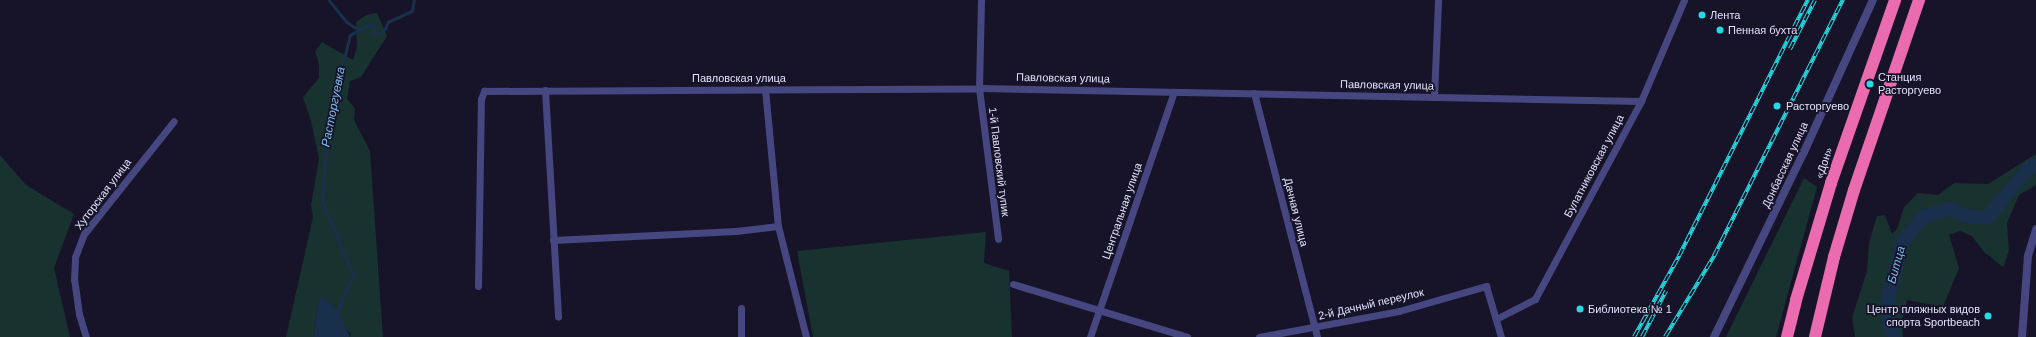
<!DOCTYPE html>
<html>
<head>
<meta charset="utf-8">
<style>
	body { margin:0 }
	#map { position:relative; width:2036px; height:337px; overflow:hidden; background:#171429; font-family:Helvetica,sans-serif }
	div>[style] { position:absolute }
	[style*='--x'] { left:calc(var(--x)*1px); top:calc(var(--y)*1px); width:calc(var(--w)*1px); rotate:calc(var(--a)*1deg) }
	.green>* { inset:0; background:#18322f }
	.water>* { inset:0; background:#19304d }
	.stream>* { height:2.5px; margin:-1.25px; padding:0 1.25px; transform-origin:1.25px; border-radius:1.25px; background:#19304d }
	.river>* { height:14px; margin:-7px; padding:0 7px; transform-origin:7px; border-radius:7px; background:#19304d }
	.minor>* { height:7px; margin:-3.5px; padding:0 3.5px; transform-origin:3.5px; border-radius:3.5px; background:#464781 }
	.tertiary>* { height:8px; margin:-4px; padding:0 4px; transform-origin:4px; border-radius:4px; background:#464781 }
	.motorway>* { height:12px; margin:-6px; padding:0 6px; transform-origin:6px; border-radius:6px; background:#eb6bb0 }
	.rail>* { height:4px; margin-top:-2px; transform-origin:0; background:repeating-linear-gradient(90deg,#171429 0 8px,#25dae2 0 16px); box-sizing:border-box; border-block:1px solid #25dae2 }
	.dots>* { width:11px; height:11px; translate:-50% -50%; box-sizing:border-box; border:2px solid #171429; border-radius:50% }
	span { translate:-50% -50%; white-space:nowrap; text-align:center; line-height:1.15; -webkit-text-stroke:3.5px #171429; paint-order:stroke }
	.poi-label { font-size:11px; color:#e2e0fb }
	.left { translate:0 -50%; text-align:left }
	.right { translate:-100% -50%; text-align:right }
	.street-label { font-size:11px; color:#e2e0fb }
	.water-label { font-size:12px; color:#7cbfed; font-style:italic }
</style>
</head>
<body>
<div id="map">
	<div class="green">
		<i style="clip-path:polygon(377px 13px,387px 36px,361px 77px,350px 81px,347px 99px,355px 108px,354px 120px,370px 151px,383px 337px,350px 337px,351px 334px,318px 303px,314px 337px,286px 337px,313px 217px,311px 205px,319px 159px,311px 121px,303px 97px,319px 78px,319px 64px,315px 52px,322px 42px,353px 60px,357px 47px,356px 22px,366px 15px)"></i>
		<i style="clip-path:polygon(2036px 154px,2036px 185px,2019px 195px,2007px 223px,2009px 251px,2003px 267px,1984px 252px,1972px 236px,1960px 231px,1949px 235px,1959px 268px,1943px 307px,1907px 300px,1902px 320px,1903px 337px,1855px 337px,1852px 318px,1867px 271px,1869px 243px,1877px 216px,1885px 215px,1892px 234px,1897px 229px,1904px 207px,1918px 193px,1938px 195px,1954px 183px,1988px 184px)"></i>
		<i style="clip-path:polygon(0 155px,26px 185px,74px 214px,54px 268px,70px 337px,0 337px)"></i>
		<i style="clip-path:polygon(1804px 178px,1817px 187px,1776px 337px,1726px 337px)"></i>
		<i style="clip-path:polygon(986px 232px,984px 263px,1009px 271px,1012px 337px,813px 337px,797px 251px)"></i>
	</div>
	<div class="water">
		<i style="clip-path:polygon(322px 295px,338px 310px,350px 337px,314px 337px,318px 303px)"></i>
	</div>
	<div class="stream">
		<i style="--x:329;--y:0;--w:28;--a:51"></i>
		<i style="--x:347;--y:22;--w:14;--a:34"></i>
		<i style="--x:337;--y:312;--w:40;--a:-66.6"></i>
		<i style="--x:353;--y:275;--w:80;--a:-112.7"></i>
		<i style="--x:322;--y:201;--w:64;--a:-85.5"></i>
		<i style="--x:327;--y:137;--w:31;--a:-73"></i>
		<i style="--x:336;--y:107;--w:28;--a:-84"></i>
		<i style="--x:339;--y:79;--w:45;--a:-76"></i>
		<i style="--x:350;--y:35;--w:21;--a:-28"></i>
		<i style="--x:369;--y:25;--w:7;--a:8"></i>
		<i style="--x:376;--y:26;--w:9;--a:111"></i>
		<i style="--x:373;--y:34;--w:5;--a:0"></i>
		<i style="--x:378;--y:34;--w:9;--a:-36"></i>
		<i style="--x:385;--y:29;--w:8;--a:-67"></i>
		<i style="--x:388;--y:22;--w:26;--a:-25"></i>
		<i style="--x:412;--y:11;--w:11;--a:-80"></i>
	</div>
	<div class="river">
		<i style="--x:1895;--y:337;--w:13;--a:-117"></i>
		<i style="--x:1889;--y:325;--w:31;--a:-90"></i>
		<i style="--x:1889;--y:294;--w:55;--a:-75.2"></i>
		<i style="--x:1903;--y:241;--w:33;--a:-49"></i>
		<i style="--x:1925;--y:216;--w:26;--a:-16"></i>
		<i style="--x:1950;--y:209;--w:22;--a:22"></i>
		<i style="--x:1970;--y:217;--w:18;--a:0"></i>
		<i style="--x:1988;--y:217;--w:62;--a:-50.2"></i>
		<i style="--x:2028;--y:169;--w:9;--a:-27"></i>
	</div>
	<div class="minor">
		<i style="--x:981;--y:0;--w:88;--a:91.3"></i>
		<i style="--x:979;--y:88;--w:152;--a:82.8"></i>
		<i style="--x:765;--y:89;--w:138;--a:84.6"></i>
		<i style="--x:778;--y:226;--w:114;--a:75.8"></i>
		<i style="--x:545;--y:90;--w:227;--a:86.7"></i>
		<i style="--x:1254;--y:93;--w:252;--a:75.5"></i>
		<i style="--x:1434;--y:97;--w:97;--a:-87.6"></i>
		<i style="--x:553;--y:240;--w:183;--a:-2.8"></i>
		<i style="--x:736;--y:231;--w:42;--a:-6.8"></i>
		<i style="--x:1013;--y:284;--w:182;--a:16.9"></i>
		<i style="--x:478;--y:286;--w:187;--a:-89.1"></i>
		<i style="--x:481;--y:99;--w:9;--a:-69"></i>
		<i style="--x:484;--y:91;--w:495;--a:-0.3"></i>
		<i style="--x:979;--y:88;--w:662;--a:1.12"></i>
		<i style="--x:741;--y:308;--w:29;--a:90"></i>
		<i style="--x:1496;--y:319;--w:44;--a:-27.1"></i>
		<i style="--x:1535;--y:299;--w:225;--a:-61.8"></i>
		<i style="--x:1641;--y:101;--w:110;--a:-66.9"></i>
		<i style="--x:86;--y:337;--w:24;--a:-107"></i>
		<i style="--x:79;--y:314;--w:35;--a:-98"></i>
		<i style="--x:74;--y:279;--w:22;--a:-87"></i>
		<i style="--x:75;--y:257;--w:25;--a:-69"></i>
		<i style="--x:84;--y:234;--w:144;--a:-51.5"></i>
		<i style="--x:1090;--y:337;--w:259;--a:-71.1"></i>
		<i style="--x:1259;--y:337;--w:142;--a:-10.5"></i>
		<i style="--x:1399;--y:311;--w:91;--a:-16"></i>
		<i style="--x:1486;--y:286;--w:53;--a:73.6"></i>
	</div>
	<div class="tertiary">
		<i style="--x:1714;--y:337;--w:206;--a:-64.1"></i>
		<i style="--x:1804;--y:152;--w:167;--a:-65.6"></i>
		<i style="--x:2022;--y:337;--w:81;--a:-85.8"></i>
		<i style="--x:2028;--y:256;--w:28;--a:-73"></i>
	</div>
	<div class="motorway">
		<i style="--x:1787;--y:337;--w:38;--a:-76"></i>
		<i style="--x:1796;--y:300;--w:122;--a:-73.3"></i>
		<i style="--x:1831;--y:183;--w:194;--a:-70.7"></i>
		<i style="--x:1815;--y:337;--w:82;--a:-76.6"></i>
		<i style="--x:1834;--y:257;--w:70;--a:-73.4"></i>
		<i style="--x:1854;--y:190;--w:201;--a:-71.1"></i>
	</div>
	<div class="rail">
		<i style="--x:1790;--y:49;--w:55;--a:-63"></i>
		<i style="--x:1634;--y:337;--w:93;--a:-60.9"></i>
		<i style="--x:1679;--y:256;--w:287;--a:-63.3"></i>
		<i style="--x:1642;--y:337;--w:52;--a:-62.4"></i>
		<i style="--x:1665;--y:337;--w:95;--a:-58.8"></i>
		<i style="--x:1714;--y:256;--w:287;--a:-63.3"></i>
	</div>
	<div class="dots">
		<i style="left:1702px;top:15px;background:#25dae2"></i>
		<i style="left:1720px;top:30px;background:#25dae2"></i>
		<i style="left:1870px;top:84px;background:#25dae2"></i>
		<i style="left:1777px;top:106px;background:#25dae2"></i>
		<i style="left:1580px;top:309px;background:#25dae2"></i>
		<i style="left:1988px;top:316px;background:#25dae2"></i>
	</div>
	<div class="poi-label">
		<span class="left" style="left:1710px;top:15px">Лента</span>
		<span class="left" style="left:1728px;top:30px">Пенная бухта</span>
		<span class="left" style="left:1878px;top:84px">Станция<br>Расторгуево</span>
		<span class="left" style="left:1786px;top:106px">Расторгуево</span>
		<span class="left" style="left:1588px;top:309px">Библиотека № 1</span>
		<span class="right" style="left:1980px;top:316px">Центр пляжных видов<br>спорта Sportbeach</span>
	</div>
	<div class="street-label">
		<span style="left:739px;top:78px">Павловская улица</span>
		<span style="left:1063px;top:78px;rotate:1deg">Павловская улица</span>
		<span style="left:1387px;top:85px;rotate:1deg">Павловская улица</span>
		<span style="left:999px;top:162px;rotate:83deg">1-й Павловский тупик</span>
		<span style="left:1824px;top:163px;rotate:-71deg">«Дон»</span>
		<span style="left:1785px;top:165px;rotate:-65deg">Донбасская улица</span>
		<span style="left:1594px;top:166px;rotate:-62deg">Булатниковская улица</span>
		<span style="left:103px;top:194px;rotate:-53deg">Хуторская улица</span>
		<span style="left:1122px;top:211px;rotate:-71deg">Центральная улица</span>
		<span style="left:1296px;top:212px;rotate:76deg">Дачная улица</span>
		<span style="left:1371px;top:304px;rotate:-13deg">2-й Дачный переулок</span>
	</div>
	<div class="water-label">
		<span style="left:334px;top:107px;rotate:-79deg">Расторгуевка</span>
		<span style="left:1897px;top:265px;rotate:-75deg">Битца</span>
	</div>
</div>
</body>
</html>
